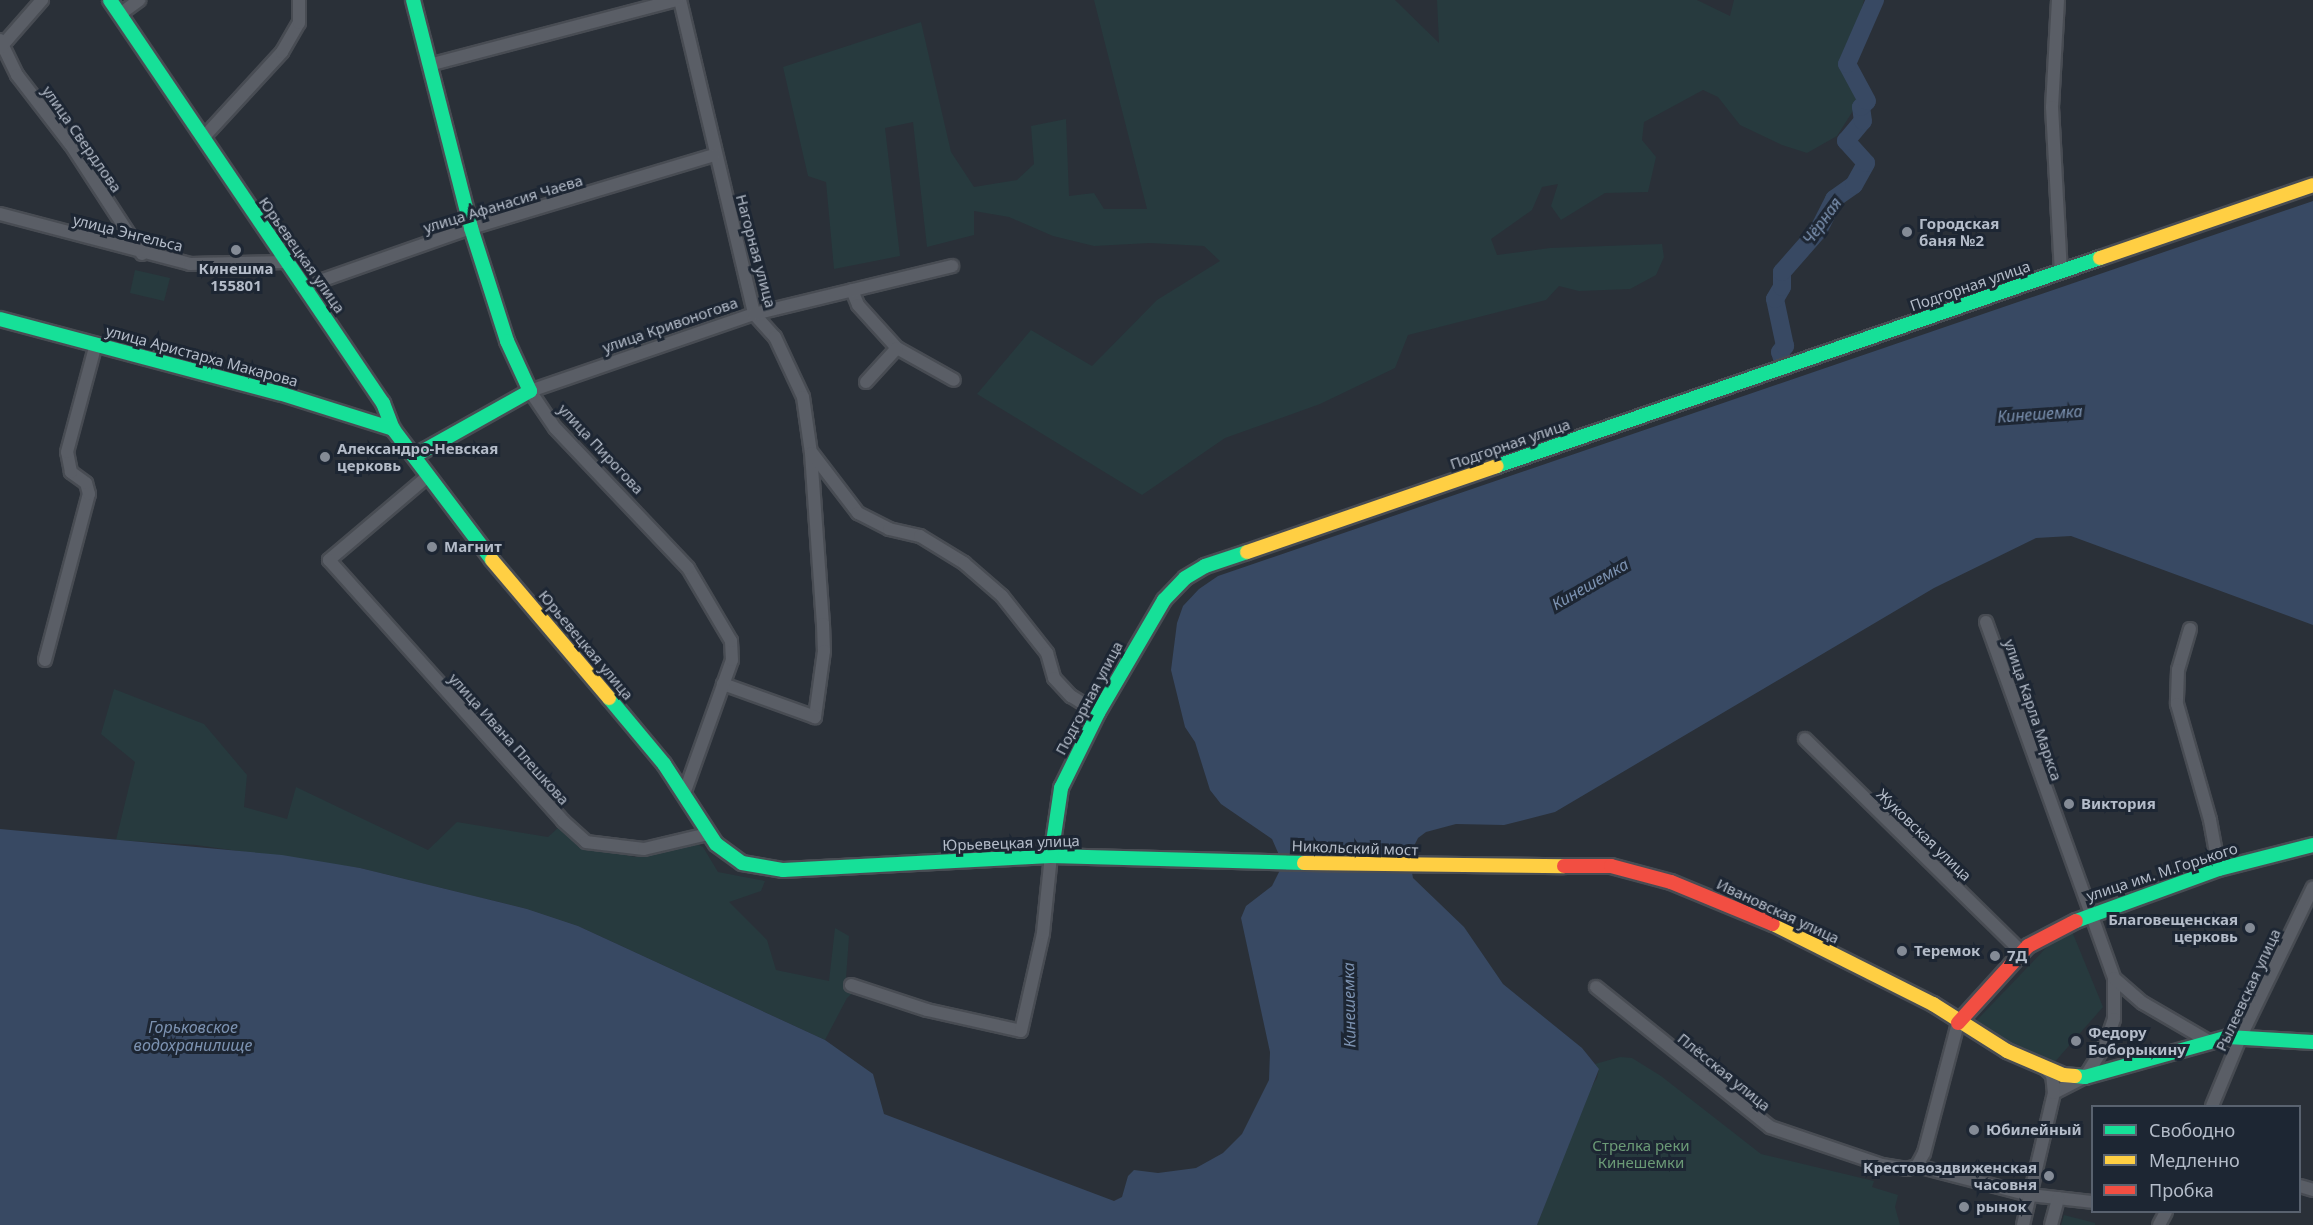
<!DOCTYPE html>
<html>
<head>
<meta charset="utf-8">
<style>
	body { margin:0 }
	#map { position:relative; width:2313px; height:1225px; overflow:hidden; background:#2a3038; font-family:"Noto Sans",sans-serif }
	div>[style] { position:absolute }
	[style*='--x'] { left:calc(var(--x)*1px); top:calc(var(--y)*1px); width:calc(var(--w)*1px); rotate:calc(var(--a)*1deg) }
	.green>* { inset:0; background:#273a3e }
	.water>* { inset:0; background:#384963 }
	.river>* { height:18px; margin:-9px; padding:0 9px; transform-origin:9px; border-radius:9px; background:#384963 }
	.roads { filter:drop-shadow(2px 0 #484c53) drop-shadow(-2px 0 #484c53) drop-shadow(0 2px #484c53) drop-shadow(0 -2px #484c53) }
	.street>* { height:12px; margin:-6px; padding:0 6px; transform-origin:6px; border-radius:6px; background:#5a5e66 }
	.fast>* { height:14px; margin:-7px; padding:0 7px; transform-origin:7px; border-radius:7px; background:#16e098 }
	.slow>* { height:14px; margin:-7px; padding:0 7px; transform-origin:7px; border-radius:7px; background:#ffcf43 }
	.jam>* { height:14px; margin:-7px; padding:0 7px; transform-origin:7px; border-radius:7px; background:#f24e42 }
	.dots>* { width:16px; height:16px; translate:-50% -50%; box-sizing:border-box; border:3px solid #1d2633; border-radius:50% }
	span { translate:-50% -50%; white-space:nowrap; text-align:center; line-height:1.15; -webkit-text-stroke:6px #1d2633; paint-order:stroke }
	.street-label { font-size:15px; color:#b4bcc9 }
	.poi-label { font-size:15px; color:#b4bcc9; font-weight:700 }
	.left { translate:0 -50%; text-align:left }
	.right { translate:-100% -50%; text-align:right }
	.park-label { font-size:15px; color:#6b9a76 }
	.water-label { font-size:16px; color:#7c92b1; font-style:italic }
	.legend { position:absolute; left:2091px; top:1105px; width:210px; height:108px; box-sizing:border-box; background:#1d2633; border:2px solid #59626f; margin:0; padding:8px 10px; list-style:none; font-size:18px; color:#b4bcc9 }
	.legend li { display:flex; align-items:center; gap:12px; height:30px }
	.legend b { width:30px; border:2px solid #59626f }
</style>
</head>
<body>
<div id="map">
	<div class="green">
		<i style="clip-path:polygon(1094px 0,1395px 0,1439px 43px,1437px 0,1697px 0,1730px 16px,1734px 0,1864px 0,1849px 54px,1860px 74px,1856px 106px,1837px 136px,1807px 153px,1782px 145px,1740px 125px,1718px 97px,1703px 90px,1644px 122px,1642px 140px,1656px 157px,1648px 192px,1605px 193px,1561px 220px,1551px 206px,1558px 184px,1542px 187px,1532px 210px,1491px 239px,1497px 255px,1550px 248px,1662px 244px,1664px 257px,1656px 275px,1630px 289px,1579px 291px,1559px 286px,1546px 300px,1408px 335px,1395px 368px,1320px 404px,1225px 438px,1142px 495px,977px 394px,1031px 330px,1092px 366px,1157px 300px,1220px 261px,1204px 246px,1150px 243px,1094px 246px,1053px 236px,1009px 217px,974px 211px,974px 235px,927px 247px,913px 122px,885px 128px,900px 256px,834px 269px,826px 182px,808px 176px,783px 67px,921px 22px,951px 152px,974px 187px,1017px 180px,1034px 164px,1031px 126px,1066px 119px,1069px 196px,1094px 193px,1104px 209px,1147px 209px)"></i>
		<i style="clip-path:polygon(135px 270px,170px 278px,164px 301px,130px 293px)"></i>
		<i style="clip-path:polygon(114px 689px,204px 724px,247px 775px,244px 807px,287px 819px,296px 787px,428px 850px,457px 822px,548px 837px,559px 827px,580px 845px,635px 857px,692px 842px,703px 847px,718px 872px,765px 881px,761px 891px,729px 902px,767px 940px,776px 970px,829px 981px,835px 928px,849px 936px,846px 978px,864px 983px,847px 998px,825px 1040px,578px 926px,527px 909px,360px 868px,196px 845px,116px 840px,135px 762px,101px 734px)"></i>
		<i style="clip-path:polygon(2069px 924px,2103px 1007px,2053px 1064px,1974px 1023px)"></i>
		<i style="clip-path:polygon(1620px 1057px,1632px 1058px,1661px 1076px,1761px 1154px,1874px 1181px,1872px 1187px,1898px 1195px,1895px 1207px,1900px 1225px,1537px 1225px,1586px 1096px,1597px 1078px,1599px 1069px,1595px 1064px)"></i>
		<i style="clip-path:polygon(2064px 1215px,2095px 1223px,2095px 1225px,2061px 1225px)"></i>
	</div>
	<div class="water">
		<i style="clip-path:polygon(2313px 201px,2313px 625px,2071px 536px,2036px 538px,1934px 588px,1555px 812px,1504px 825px,1456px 824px,1426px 832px,1418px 838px,1409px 856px,1413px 878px,1464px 927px,1503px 984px,1582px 1048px,1599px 1069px,1537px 1225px,0 1225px,0 829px,282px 855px,360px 868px,527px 909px,578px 926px,825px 1040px,873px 1074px,884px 1114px,1114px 1201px,1122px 1197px,1128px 1176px,1134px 1170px,1158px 1173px,1196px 1168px,1223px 1153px,1242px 1134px,1269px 1080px,1270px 1052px,1241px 918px,1246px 906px,1272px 886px,1283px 864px,1272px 839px,1221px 804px,1210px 790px,1195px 742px,1185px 727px,1171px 670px,1177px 623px,1183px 606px,1199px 589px,1218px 576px)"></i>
	</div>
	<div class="river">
		<i style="--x:1782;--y:358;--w:6;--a:-108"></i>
		<i style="--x:1780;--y:352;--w:8;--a:-50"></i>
		<i style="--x:1785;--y:346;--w:48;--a:-102"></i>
		<i style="--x:1775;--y:299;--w:14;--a:-60"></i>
		<i style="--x:1782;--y:287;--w:15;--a:-90"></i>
		<i style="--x:1782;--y:272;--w:55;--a:-48.7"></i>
		<i style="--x:1818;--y:231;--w:36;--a:-63"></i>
		<i style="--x:1834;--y:199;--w:24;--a:-35"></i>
		<i style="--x:1854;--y:185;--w:25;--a:-61"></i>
		<i style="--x:1866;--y:163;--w:30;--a:-132"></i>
		<i style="--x:1846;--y:141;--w:26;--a:-50"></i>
		<i style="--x:1863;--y:121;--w:14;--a:-98"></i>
		<i style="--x:1861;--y:107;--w:8;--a:-45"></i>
		<i style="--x:1867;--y:101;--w:42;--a:-118.4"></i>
		<i style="--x:1847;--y:64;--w:70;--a:-66.4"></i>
	</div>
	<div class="roads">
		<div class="street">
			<i style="--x:680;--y:0;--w:323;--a:76.7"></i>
			<i style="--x:754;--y:314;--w:31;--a:48"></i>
			<i style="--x:775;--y:337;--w:66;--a:65"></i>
			<i style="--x:803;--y:397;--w:57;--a:81.9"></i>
			<i style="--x:811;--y:453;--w:171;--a:86"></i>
			<i style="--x:823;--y:624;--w:27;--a:88"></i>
			<i style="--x:824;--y:651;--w:67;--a:97.8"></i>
			<i style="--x:815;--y:717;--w:98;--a:-160.3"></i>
			<i style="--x:2058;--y:0;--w:107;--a:93.2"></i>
			<i style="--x:2052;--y:107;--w:165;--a:86.9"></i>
			<i style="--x:120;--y:14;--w:24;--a:-36"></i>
			<i style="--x:0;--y:40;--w:39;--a:64"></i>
			<i style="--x:17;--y:75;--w:88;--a:52.4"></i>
			<i style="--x:71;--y:145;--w:130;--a:56.9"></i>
			<i style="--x:0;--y:48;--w:64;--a:-48.8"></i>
			<i style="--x:429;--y:65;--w:256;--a:-14.7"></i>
			<i style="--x:203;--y:138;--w:117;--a:-47.4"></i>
			<i style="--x:282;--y:52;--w:34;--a:-60"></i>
			<i style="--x:299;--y:23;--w:23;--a:-90"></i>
			<i style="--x:0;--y:214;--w:196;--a:14.7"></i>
			<i style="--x:190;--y:264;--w:96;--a:-1.2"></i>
			<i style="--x:303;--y:287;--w:178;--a:-19.4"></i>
			<i style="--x:471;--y:228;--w:254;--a:-16.7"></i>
			<i style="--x:852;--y:290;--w:16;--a:68"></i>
			<i style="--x:858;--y:305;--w:58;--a:47.8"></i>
			<i style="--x:897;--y:348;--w:65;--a:29.3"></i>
			<i style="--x:866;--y:382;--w:46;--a:-47.6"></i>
			<i style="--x:812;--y:453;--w:76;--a:52.5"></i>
			<i style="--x:858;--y:513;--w:35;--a:27"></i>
			<i style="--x:889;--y:529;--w:32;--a:13"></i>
			<i style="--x:920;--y:536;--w:52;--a:31.5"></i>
			<i style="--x:964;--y:563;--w:50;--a:41"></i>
			<i style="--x:1002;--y:596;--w:73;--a:51.7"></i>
			<i style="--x:1047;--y:653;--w:26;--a:74"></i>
			<i style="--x:1054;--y:678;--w:25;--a:47"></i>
			<i style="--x:1071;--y:696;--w:32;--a:32"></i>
			<i style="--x:428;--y:476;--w:130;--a:139.7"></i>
			<i style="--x:329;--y:560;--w:351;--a:48.1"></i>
			<i style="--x:563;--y:821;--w:31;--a:42"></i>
			<i style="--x:586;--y:842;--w:58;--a:6.9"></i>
			<i style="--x:644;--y:849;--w:66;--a:-13.2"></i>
			<i style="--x:1986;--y:622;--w:378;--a:70.2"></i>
			<i style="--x:2114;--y:978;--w:41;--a:90"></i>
			<i style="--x:2114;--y:1019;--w:28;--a:109"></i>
			<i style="--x:2105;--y:1045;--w:38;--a:122"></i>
			<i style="--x:2085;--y:1077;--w:35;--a:153"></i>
			<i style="--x:2190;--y:629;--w:43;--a:106.3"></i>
			<i style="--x:2178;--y:670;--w:34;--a:92"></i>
			<i style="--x:2177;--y:704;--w:121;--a:74.1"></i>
			<i style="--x:2210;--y:820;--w:50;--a:79.6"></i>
			<i style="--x:45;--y:660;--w:172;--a:-75.2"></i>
			<i style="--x:89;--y:494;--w:11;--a:-105"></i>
			<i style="--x:86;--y:483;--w:19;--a:-144"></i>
			<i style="--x:71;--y:472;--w:20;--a:-101"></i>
			<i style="--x:67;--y:452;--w:112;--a:-75"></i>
			<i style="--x:1805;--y:739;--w:304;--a:44.5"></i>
			<i style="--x:684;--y:794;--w:142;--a:-70.3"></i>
			<i style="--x:732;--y:660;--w:19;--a:-93"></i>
			<i style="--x:731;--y:641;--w:85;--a:-120.5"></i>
			<i style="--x:688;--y:568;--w:193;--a:-133.5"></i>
			<i style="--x:555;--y:428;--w:45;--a:-124"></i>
			<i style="--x:530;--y:391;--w:237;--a:-19"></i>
			<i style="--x:754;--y:314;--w:204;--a:-13.6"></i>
			<i style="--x:2114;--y:978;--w:38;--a:41"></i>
			<i style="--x:2143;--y:1003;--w:78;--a:30.2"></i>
			<i style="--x:851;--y:985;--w:80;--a:18.2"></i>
			<i style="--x:927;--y:1010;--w:96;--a:12.6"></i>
			<i style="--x:1021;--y:1031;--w:100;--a:-77.3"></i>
			<i style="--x:1043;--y:933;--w:77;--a:-84.1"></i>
			<i style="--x:1596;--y:987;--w:223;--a:38.8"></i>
			<i style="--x:1770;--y:1127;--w:118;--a:18.7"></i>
			<i style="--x:1882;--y:1165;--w:25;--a:9"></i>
			<i style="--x:1907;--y:1169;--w:10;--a:-17"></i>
			<i style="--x:2212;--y:1106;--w:76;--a:-67.5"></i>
			<i style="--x:2241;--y:1036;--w:165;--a:-64.2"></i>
			<i style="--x:1917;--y:1166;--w:117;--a:14.4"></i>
			<i style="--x:2030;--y:1195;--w:62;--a:6.4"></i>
			<i style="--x:1917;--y:1166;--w:15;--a:-62"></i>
			<i style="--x:1924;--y:1153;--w:134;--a:-75.3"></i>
			<i style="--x:2300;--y:1186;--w:14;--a:17"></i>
			<i style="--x:2023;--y:1225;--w:136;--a:-76.8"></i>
			<i style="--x:2054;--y:1093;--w:18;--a:-96"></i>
			<i style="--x:2052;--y:1075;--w:8;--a:-135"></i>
			<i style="--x:2051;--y:1225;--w:28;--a:-75"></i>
			<i style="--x:2159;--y:1225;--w:15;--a:-62"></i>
		</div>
		<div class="fast">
			<i style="--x:110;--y:0;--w:487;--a:55.9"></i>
			<i style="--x:383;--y:403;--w:28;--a:69"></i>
			<i style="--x:393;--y:429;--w:164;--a:52.9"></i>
			<i style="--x:413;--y:0;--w:235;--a:75.7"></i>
			<i style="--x:471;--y:228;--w:119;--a:72.3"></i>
			<i style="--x:507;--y:341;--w:55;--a:65.3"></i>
			<i style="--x:530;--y:391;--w:133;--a:150.7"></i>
			<i style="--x:0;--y:319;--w:289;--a:14.9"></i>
			<i style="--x:279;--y:393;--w:120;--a:17.5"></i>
			<i style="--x:1497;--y:466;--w:638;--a:-19.03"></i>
			<i style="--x:609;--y:698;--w:86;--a:50.2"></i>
			<i style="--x:664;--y:764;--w:95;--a:57"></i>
			<i style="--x:716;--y:844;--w:32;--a:36"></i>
			<i style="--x:742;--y:863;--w:42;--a:9.7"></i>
			<i style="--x:783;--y:870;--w:268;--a:-3"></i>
			<i style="--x:1051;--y:856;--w:253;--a:1.6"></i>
			<i style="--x:1051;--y:856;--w:69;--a:-81.6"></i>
			<i style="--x:1061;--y:788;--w:84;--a:-63.7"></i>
			<i style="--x:1098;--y:713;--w:131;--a:-59.7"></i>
			<i style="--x:1164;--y:600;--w:30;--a:-46"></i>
			<i style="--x:1185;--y:578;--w:23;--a:-31"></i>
			<i style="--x:1205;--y:566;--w:44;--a:-18.4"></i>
			<i style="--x:2076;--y:921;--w:152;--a:-20"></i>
			<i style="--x:2219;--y:869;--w:97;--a:-14.3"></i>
			<i style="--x:2075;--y:1076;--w:10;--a:6"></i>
			<i style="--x:2085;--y:1077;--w:148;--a:-15.6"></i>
			<i style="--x:2228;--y:1037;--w:85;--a:3.4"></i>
		</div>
		<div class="slow">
			<i style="--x:2100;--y:258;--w:225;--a:-18.9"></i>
			<i style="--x:1247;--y:552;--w:264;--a:-19"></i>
			<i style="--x:492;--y:560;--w:181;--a:49.7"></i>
			<i style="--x:1304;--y:863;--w:260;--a:0.7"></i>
			<i style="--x:1773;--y:924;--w:179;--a:26.6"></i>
			<i style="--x:1933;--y:1004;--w:88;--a:32.4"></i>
			<i style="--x:2007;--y:1051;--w:61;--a:23.2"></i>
			<i style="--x:2063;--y:1075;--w:12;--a:5"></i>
		</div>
		<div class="jam">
			<i style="--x:1564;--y:866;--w:47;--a:0"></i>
			<i style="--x:1611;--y:866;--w:62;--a:14.9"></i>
			<i style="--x:1671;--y:882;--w:110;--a:22.4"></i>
			<i style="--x:1958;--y:1023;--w:104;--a:-47.7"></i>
			<i style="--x:2028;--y:946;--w:54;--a:-27.5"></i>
		</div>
	</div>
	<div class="dots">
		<i style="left:1907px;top:232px;background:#848b96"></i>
		<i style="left:236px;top:250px;background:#848b96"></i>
		<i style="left:325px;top:457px;background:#848b96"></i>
		<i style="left:432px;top:547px;background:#848b96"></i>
		<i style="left:2069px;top:804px;background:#848b96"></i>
		<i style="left:2250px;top:928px;background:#848b96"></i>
		<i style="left:1902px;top:951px;background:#848b96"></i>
		<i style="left:1995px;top:956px;background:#848b96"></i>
		<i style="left:2076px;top:1041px;background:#848b96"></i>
		<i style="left:1974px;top:1130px;background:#848b96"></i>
		<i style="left:2049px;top:1176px;background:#848b96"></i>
		<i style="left:1964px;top:1207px;background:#848b96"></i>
	</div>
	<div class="street-label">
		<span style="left:82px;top:139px;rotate:55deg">улица Свердлова</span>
		<span style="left:503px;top:204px;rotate:-17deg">улица Афанасия Чаева</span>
		<span style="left:128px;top:233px;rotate:14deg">улица Энгельса</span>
		<span style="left:756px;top:251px;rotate:75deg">Нагорная улица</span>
		<span style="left:302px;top:255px;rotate:55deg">Юрьевецкая улица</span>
		<span style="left:1970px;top:286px;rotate:-19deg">Подгорная улица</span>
		<span style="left:670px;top:325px;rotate:-19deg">улица Кривоногова</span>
		<span style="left:202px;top:356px;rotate:15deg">улица Аристарха Макарова</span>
		<span style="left:1510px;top:444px;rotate:-19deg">Подгорная улица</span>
		<span style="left:601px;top:449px;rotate:47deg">улица Пирогова</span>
		<span style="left:586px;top:645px;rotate:50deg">Юрьевецкая улица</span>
		<span style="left:1089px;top:698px;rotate:-62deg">Подгорная улица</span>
		<span style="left:2033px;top:710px;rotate:71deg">улица Карла Маркса</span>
		<span style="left:509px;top:739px;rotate:48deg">улица Ивана Плешкова</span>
		<span style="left:1924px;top:835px;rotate:44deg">Жуковская улица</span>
		<span style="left:1011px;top:843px;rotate:-2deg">Юрьевецкая улица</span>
		<span style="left:1355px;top:848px;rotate:2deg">Никольский мост</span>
		<span style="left:2162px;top:872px;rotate:-18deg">улица им. М.Горького</span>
		<span style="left:1778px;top:911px;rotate:25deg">Ивановская улица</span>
		<span style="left:2248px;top:990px;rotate:-65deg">Рылеевская улица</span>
		<span style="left:1724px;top:1072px;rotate:39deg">Плёсская улица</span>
	</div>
	<div class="poi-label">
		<span class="left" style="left:1919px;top:232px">Городская<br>баня №2</span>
		<span style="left:236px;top:277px">Кинешма<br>155801</span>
		<span class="left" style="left:337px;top:457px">Александро-Невская<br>церковь</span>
		<span class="left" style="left:444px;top:547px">Магнит</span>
		<span class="left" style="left:2081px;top:804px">Виктория</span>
		<span class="right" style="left:2238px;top:928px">Благовещенская<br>церковь</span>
		<span class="left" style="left:1914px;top:951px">Теремок</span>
		<span class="left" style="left:2007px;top:956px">7Д</span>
		<span class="left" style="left:2088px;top:1041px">Федору<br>Боборыкину</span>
		<span class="left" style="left:1986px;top:1130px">Юбилейный</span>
		<span class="right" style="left:2037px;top:1176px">Крестовоздвиженская<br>часовня</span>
		<span class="left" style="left:1976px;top:1207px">рынок</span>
	</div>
	<div class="park-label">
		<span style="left:1641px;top:1154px">Стрелка реки<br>Кинешемки</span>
	</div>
	<div class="water-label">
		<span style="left:1822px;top:221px;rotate:-54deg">Чёрная</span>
		<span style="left:2040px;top:414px;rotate:-4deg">Кинешемка</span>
		<span style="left:1590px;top:584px;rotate:-30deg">Кинешемка</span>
		<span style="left:1349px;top:1005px;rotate:-91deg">Кинешемка</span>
		<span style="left:193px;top:1036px">Горьковское<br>водохранилище</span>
	</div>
	<ul class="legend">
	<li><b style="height:8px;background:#16e098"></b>Свободно</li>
	<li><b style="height:8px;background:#ffcf43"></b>Медленно</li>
	<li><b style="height:8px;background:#f24e42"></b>Пробка</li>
	</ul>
</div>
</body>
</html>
